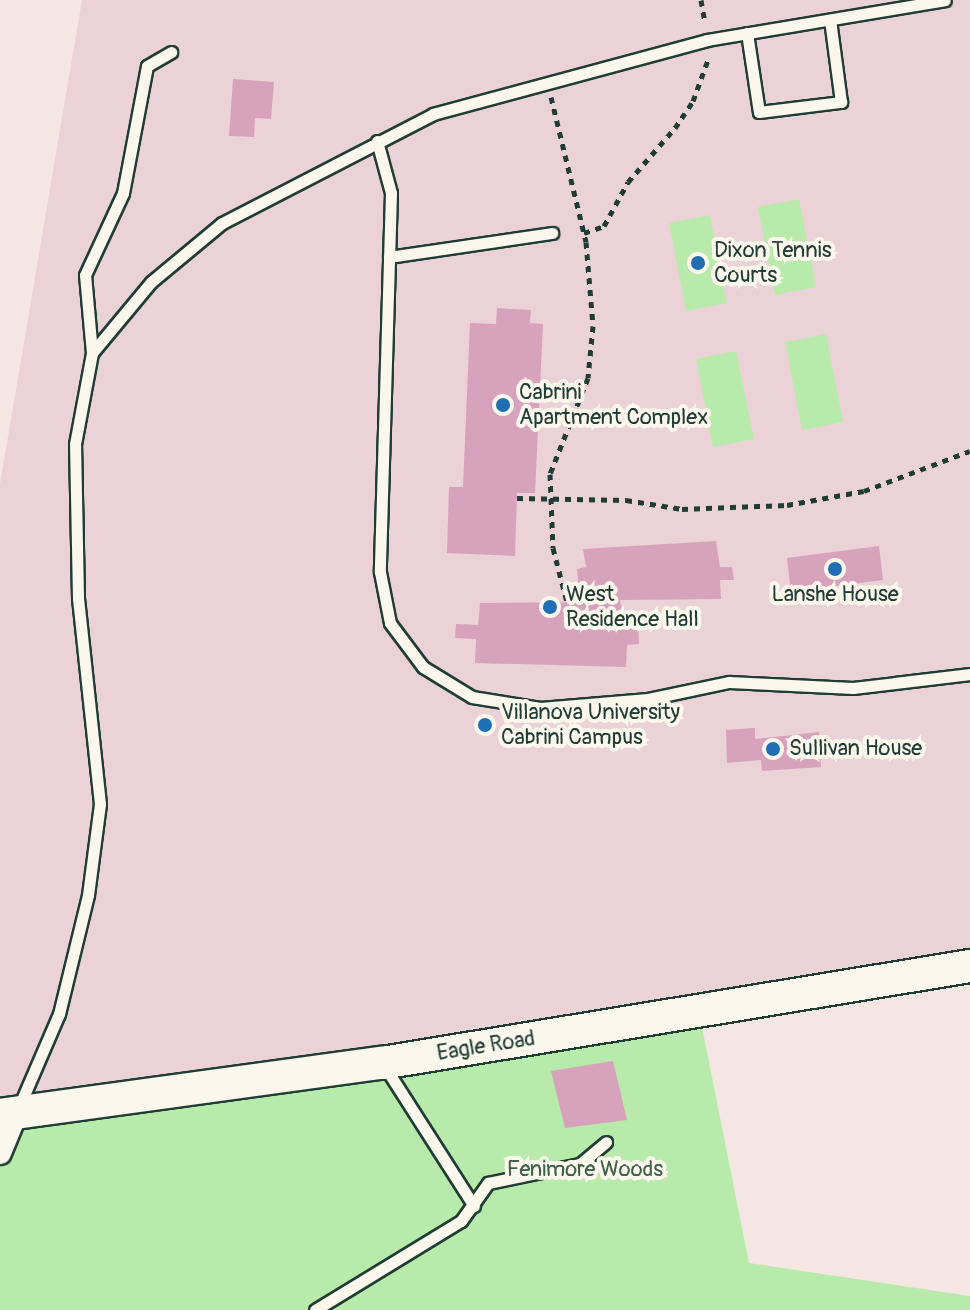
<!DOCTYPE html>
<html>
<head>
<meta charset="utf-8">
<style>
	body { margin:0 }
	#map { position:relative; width:970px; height:1310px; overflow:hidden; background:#f4e6e2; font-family:Pangolin,sans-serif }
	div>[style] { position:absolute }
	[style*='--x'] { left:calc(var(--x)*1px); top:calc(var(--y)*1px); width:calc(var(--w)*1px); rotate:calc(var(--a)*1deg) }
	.built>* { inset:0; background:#ebd2d6 }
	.green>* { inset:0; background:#b8ebab }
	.building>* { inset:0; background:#d7a2bb }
	.path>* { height:5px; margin-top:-2.5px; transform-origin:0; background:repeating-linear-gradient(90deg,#1f3d34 0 6px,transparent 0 12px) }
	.roads { filter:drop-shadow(2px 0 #1f3d34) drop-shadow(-2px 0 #1f3d34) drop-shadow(0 2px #1f3d34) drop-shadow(0 -2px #1f3d34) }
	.lane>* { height:11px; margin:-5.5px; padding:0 5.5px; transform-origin:5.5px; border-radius:5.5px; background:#fbf7ec }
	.street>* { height:22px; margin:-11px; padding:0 11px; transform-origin:11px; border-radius:11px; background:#fbf7ec }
	.secondary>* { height:32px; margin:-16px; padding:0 16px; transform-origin:16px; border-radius:16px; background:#fbf7ec }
	.dots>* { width:22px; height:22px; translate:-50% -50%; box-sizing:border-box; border:4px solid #fbf7ec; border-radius:50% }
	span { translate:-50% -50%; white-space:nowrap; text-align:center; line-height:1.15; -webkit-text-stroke:8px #fbf7ec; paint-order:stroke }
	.poi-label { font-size:22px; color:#1f3d34 }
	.left { translate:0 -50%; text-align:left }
	.street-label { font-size:22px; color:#1f3d34 }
	.park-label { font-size:22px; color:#3e604c }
</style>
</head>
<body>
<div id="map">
	<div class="built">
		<i style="clip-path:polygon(82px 0,970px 0,970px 966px,0 1112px,0 484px)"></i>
	</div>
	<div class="green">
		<i style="clip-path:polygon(799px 199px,816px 287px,775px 295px,758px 207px)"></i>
		<i style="clip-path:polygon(710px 215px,727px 303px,686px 311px,669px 223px)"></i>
		<i style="clip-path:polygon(826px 334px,843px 422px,802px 430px,785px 342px)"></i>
		<i style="clip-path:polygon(736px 351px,754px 439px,713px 447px,696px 359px)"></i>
		<i style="clip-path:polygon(699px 1012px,749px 1263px,970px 1296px,970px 1310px,0 1310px,0 1153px,16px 1114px)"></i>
	</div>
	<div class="building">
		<i style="clip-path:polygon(233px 79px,274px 82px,271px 119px,255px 118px,254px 137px,229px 136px)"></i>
		<i style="clip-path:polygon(497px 308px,531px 310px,530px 323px,543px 324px,535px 493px,517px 493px,515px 556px,447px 553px,449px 487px,463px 487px,470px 323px,496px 324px)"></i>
		<i style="clip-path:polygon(716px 541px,720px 567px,732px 567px,734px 580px,720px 580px,721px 599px,620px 600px,622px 612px,638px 612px,639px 644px,627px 645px,626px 667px,475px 663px,476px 639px,455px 638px,456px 624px,478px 625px,480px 603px,598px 602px,599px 591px,579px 593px,577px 569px,586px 567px,583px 549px)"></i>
		<i style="clip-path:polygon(879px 546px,883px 580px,791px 592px,787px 558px)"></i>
		<i style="clip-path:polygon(755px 728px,755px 739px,819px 732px,821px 767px,762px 771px,761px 760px,727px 763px,726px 730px)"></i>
		<i style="clip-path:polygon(613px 1061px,627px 1120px,565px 1128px,551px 1071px)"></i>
	</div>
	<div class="path">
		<i style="--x:701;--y:0;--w:23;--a:80"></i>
		<i style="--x:551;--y:97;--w:149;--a:76.4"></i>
		<i style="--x:586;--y:242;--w:84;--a:85.2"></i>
		<i style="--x:593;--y:326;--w:52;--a:95.5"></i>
		<i style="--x:588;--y:378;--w:103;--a:111.6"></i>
		<i style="--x:550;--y:474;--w:74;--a:87.7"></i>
		<i style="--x:553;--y:548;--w:56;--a:75.5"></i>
		<i style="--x:584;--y:233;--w:21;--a:-19"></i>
		<i style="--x:604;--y:226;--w:50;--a:-61.4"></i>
		<i style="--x:628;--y:182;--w:72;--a:-49"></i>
		<i style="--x:675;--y:128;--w:32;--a:-56"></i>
		<i style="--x:693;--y:101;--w:47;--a:-70"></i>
		<i style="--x:517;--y:498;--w:109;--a:1.1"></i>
		<i style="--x:626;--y:500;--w:57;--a:9.1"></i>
		<i style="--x:682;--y:509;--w:105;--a:-2.2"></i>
		<i style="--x:787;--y:505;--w:78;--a:-10.3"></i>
		<i style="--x:864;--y:491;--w:113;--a:-20.7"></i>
	</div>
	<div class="roads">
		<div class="lane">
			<i style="--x:747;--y:33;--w:80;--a:81.4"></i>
			<i style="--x:759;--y:112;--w:83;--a:-7"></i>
			<i style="--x:841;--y:102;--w:83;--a:-97.6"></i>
			<i style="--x:377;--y:141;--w:54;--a:74.9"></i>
			<i style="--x:391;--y:193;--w:379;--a:91.7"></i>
			<i style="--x:380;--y:572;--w:52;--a:78.9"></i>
			<i style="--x:390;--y:623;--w:55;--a:53.1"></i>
			<i style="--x:423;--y:667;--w:57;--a:31.5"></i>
			<i style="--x:472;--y:697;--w:69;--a:9.2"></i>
			<i style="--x:540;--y:708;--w:108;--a:-4.8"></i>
			<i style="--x:648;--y:699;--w:83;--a:-11.9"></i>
			<i style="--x:729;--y:682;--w:124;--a:2.8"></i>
			<i style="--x:853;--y:688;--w:118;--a:-6.8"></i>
			<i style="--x:389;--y:257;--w:165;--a:-8.4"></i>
			<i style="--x:92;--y:353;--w:78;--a:-95.1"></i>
			<i style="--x:85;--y:275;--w:90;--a:-65.1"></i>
			<i style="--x:123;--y:193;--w:129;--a:-79.3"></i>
			<i style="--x:147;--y:66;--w:28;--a:-30"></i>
			<i style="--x:385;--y:1067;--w:165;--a:57.4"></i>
			<i style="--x:18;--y:1109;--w:103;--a:-66.7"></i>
			<i style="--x:59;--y:1014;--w:122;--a:-76.3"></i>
			<i style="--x:88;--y:895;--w:92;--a:-82.5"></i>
			<i style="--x:100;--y:804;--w:207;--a:-96.1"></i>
			<i style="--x:78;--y:598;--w:154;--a:-91.1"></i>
			<i style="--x:75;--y:444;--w:93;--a:-79.4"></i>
			<i style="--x:92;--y:353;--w:92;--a:-50.3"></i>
			<i style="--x:151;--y:282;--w:92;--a:-39.7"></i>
			<i style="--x:222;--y:223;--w:237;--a:-27.3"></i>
			<i style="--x:433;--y:114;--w:284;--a:-15.1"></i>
			<i style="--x:707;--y:40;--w:241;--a:-9.5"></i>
			<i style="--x:315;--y:1310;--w:171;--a:-31.4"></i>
			<i style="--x:461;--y:1221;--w:47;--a:-54.6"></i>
			<i style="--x:488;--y:1183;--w:94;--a:-11.7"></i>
			<i style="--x:580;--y:1164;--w:34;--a:-40"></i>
		</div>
		<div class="street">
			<i style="--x:0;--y:1153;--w:42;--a:-67.7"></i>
		</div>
		<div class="secondary">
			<i style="--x:0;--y:1115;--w:386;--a:-7.8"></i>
			<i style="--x:382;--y:1063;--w:596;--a:-9.37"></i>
		</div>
	</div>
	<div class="dots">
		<i style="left:698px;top:263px;background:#1f6fb2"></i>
		<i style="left:503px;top:405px;background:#1f6fb2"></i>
		<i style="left:835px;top:569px;background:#1f6fb2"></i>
		<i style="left:550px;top:607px;background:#1f6fb2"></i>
		<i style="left:485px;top:725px;background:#1f6fb2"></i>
		<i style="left:773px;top:749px;background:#1f6fb2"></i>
	</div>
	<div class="poi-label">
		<span class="left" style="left:714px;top:263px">Dixon Tennis<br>Courts</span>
		<span class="left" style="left:519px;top:405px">Cabrini<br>Apartment Complex</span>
		<span class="left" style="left:566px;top:607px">West<br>Residence Hall</span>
		<span style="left:835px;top:595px">Lanshe House</span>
		<span class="left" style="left:501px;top:725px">Villanova University<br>Cabrini Campus</span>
		<span class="left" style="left:789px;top:749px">Sullivan House</span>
	</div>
	<div class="street-label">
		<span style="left:486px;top:1046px;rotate:-9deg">Eagle Road</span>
	</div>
	<div class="park-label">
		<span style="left:585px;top:1170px">Fenimore Woods</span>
	</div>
</div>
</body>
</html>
